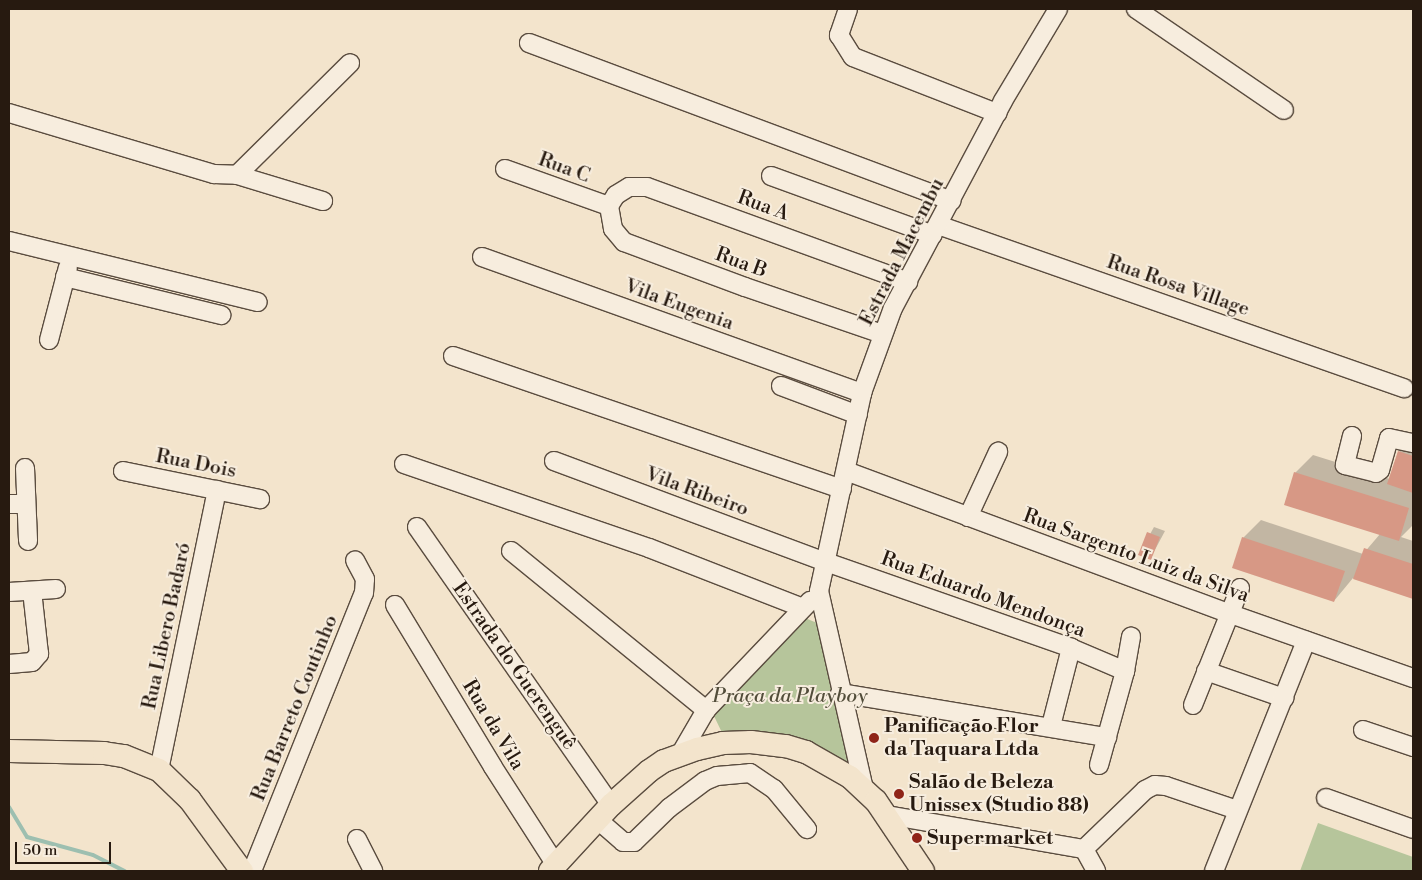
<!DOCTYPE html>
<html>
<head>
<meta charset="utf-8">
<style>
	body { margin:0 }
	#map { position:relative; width:1422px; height:880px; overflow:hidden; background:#f3e4cc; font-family:"Libre Bodoni",serif }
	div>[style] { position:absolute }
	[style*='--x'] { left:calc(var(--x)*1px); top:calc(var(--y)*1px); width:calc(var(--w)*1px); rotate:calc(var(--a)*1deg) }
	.green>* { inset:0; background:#b6c59b }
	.shadow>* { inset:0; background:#0003 }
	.stream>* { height:4px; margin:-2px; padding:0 2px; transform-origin:2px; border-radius:2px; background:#9dbfb0 }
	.building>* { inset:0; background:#d79885 }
	.roads { filter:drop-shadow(1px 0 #5a4c3f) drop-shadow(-1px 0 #5a4c3f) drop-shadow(0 1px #5a4c3f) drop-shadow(0 -1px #5a4c3f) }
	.minor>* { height:18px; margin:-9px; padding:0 9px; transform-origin:9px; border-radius:9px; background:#f7edde }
	.major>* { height:22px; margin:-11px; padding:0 11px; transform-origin:11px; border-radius:11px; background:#f3e4cc }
	.dots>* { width:14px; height:14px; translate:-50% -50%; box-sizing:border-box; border:2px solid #f7edde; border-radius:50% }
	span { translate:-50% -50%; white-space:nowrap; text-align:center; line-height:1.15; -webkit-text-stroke:4px #f7edde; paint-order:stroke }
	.street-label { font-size:20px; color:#271a10 }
	.park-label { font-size:20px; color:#524d3a; font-style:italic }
	.poi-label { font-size:20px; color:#271a10; font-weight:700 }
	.left { translate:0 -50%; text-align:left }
	.frame { position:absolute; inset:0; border:10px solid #271a10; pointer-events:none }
	.scale { position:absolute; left:15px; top:842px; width:96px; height:22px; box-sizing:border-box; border:2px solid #271a10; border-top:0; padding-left:6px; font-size:15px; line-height:18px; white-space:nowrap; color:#271a10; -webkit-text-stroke:4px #f7edde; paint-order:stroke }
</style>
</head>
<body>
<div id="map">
	<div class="green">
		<i style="clip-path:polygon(798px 615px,817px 623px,823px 631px,857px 778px,847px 769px,726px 741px,714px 716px)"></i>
		<i style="clip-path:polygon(1318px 823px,1413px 857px,1413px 871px,1300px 871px)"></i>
	</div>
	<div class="shadow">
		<i style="clip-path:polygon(1413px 438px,1413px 525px,1401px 537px,1413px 541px,1413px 598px,1353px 578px,1334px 601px,1243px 538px,1261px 520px,1363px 554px,1380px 534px,1295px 473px,1313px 455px,1390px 479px,1399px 452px)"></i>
		<i style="clip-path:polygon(1154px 527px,1165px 531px,1150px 559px,1139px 554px)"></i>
	</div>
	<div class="stream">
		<i style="--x:9;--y:807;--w:35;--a:59"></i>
		<i style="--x:27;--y:837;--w:68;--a:15.3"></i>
		<i style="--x:93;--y:855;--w:36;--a:27"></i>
	</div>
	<div class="building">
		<i style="clip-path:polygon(1398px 451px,1413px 456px,1413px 493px,1387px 484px)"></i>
		<i style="clip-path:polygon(1294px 472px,1409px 508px,1399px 541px,1284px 505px)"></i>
		<i style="clip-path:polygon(1147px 532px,1160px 537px,1151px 560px,1138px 555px)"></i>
		<i style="clip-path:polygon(1242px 537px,1345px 571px,1334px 602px,1232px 568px)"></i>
		<i style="clip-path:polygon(1364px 548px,1413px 564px,1413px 599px,1353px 579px)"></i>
	</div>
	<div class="roads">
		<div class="minor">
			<i style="--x:848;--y:9;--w:28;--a:109"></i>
			<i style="--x:839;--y:35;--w:26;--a:58"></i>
			<i style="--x:853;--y:57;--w:155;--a:21.3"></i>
			<i style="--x:1136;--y:9;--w:179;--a:34.3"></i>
			<i style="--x:529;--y:43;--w:451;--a:20.5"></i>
			<i style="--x:9;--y:113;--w:214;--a:16.6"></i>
			<i style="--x:214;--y:174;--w:23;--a:2"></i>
			<i style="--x:237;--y:175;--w:159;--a:-44.7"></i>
			<i style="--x:505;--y:169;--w:110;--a:19.6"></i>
			<i style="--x:237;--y:175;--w:90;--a:16.8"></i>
			<i style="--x:771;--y:176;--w:172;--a:20"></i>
			<i style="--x:609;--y:206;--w:13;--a:-58"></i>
			<i style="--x:616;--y:195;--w:15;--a:-32"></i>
			<i style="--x:629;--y:187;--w:18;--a:0"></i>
			<i style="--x:647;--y:187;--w:278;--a:20"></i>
			<i style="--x:609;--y:206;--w:23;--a:80"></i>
			<i style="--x:613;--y:229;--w:17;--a:50"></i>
			<i style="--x:624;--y:242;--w:129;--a:20.4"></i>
			<i style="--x:745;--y:287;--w:145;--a:18.9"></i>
			<i style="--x:938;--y:225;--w:494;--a:19.3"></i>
			<i style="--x:9;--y:241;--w:256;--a:13.8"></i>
			<i style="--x:482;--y:257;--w:404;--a:19.7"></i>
			<i style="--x:65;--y:277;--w:161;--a:13.7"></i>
			<i style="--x:49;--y:340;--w:75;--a:-75.4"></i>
			<i style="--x:453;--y:356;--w:411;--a:18.9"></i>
			<i style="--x:781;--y:386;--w:82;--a:20.6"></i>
			<i style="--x:1352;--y:436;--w:30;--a:104"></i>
			<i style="--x:1345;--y:465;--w:32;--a:14"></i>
			<i style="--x:1376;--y:473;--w:5;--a:-37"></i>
			<i style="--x:1380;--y:470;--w:33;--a:-74"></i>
			<i style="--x:1389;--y:438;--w:25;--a:12"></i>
			<i style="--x:554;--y:461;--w:290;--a:20.4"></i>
			<i style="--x:826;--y:562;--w:260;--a:19.3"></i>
			<i style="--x:1071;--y:648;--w:59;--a:23.1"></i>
			<i style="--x:404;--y:464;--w:259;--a:18.9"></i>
			<i style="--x:649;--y:548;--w:165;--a:21.3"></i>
			<i style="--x:25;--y:468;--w:73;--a:87.6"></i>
			<i style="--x:123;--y:471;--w:140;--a:11.6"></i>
			<i style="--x:846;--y:471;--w:408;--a:20.4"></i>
			<i style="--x:1228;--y:613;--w:196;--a:19.4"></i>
			<i style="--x:9;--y:504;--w:17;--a:0"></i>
			<i style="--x:968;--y:517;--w:72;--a:-65.2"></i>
			<i style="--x:417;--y:527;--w:339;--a:55.1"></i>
			<i style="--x:511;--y:551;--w:252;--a:39.2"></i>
			<i style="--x:9;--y:592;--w:47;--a:-3.7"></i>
			<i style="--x:395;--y:605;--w:189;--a:58.8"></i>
			<i style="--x:493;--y:767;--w:117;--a:57.3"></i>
			<i style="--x:9;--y:664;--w:23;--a:-5"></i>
			<i style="--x:32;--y:662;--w:11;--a:-49"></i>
			<i style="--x:39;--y:654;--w:63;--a:-96.3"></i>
			<i style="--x:1206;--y:671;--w:83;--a:19.1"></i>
			<i style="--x:840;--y:693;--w:271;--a:9.4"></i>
			<i style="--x:1193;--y:705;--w:126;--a:-68.1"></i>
			<i style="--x:1051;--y:726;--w:81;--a:-75.6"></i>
			<i style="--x:1363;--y:730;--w:53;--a:18.8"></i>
			<i style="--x:681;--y:753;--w:50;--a:-59.8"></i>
			<i style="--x:706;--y:710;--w:151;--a:-46.3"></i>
			<i style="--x:1099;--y:765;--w:98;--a:-74.5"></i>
			<i style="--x:1125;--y:671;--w:35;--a:-80"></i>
			<i style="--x:159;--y:770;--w:286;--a:-78.3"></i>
			<i style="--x:864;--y:789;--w:203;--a:-102.8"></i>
			<i style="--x:819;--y:591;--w:203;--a:-77.7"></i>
			<i style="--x:862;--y:393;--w:90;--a:-70"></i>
			<i style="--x:893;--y:308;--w:234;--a:-62"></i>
			<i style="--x:1003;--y:101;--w:107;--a:-59.1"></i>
			<i style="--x:1326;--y:798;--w:92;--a:19.6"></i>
			<i style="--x:887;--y:815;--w:200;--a:9.8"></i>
			<i style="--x:1084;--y:849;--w:25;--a:61"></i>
			<i style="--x:598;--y:820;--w:33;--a:41"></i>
			<i style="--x:623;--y:842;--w:11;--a:0"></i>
			<i style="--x:634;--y:842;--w:49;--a:-44.2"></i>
			<i style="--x:669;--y:808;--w:45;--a:-36.9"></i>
			<i style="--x:705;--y:781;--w:13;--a:-23"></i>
			<i style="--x:717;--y:776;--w:33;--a:-5"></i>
			<i style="--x:750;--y:773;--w:29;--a:34"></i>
			<i style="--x:774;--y:789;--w:52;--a:50.5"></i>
			<i style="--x:357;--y:839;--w:36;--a:63"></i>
			<i style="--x:1084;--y:849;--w:85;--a:-44"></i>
			<i style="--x:1145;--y:790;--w:11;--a:-27"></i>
			<i style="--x:1155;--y:785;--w:11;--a:5"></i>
			<i style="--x:1166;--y:786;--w:75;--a:18.7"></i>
			<i style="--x:252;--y:871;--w:300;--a:-68.1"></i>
			<i style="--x:364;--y:593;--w:14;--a:-86"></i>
			<i style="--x:365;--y:579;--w:21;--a:-118"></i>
			<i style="--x:1214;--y:871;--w:248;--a:-68.2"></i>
		</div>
		<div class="major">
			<i style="--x:9;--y:751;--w:95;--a:1.2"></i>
			<i style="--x:104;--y:753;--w:20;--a:9"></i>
			<i style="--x:124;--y:756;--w:38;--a:22"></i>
			<i style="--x:159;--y:770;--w:43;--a:44.1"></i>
			<i style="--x:190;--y:800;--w:88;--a:53.8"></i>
			<i style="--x:550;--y:871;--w:90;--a:-47.3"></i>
			<i style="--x:611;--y:805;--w:51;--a:-41.8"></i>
			<i style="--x:649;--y:771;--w:18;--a:-34"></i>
			<i style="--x:664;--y:761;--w:35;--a:-20"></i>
			<i style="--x:697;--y:749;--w:27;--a:-13"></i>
			<i style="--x:723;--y:743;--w:28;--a:-2"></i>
			<i style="--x:751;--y:742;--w:35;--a:7"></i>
			<i style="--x:786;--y:746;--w:21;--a:17"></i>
			<i style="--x:806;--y:752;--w:51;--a:29.6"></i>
			<i style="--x:850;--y:777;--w:35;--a:43"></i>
			<i style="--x:876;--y:801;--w:84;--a:56.1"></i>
		</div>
	</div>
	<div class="dots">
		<i style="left:874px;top:738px;background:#8f2418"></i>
		<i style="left:899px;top:794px;background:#8f2418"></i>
		<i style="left:917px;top:838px;background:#8f2418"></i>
	</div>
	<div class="street-label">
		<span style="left:564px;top:168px;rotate:20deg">Rua C</span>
		<span style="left:763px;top:206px;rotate:20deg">Rua A</span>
		<span style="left:902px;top:252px;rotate:-63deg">Estrada Macembu</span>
		<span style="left:741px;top:263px;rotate:20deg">Rua B</span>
		<span style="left:1178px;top:286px;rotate:19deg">Rua Rosa Village</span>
		<span style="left:679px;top:305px;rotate:20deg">Vila Eugenia</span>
		<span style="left:196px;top:464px;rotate:11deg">Rua Dois</span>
		<span style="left:697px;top:492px;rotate:20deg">Vila Ribeiro</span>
		<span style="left:1136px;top:556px;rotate:20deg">Rua Sargento Luiz da Silva</span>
		<span style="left:983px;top:595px;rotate:20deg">Rua Eduardo Mendonça</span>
		<span style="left:167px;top:626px;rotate:-78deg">Rua Libero Badaró</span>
		<span style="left:514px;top:666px;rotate:55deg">Estrada do Guerenguê</span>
		<span style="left:295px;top:708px;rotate:-68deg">Rua Barreto Coutinho</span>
		<span style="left:493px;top:725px;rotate:59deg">Rua da Vila</span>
	</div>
	<div class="park-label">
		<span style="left:790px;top:696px">Praça da Playboy</span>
	</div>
	<div class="poi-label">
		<span class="left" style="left:884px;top:738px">Panificação Flor<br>da Taquara Ltda</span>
		<span class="left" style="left:909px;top:794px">Salão de Beleza<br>Unissex (Studio 88)</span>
		<span class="left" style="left:927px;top:838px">Supermarket</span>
	</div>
	<div class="frame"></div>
	<div class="scale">50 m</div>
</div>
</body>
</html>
